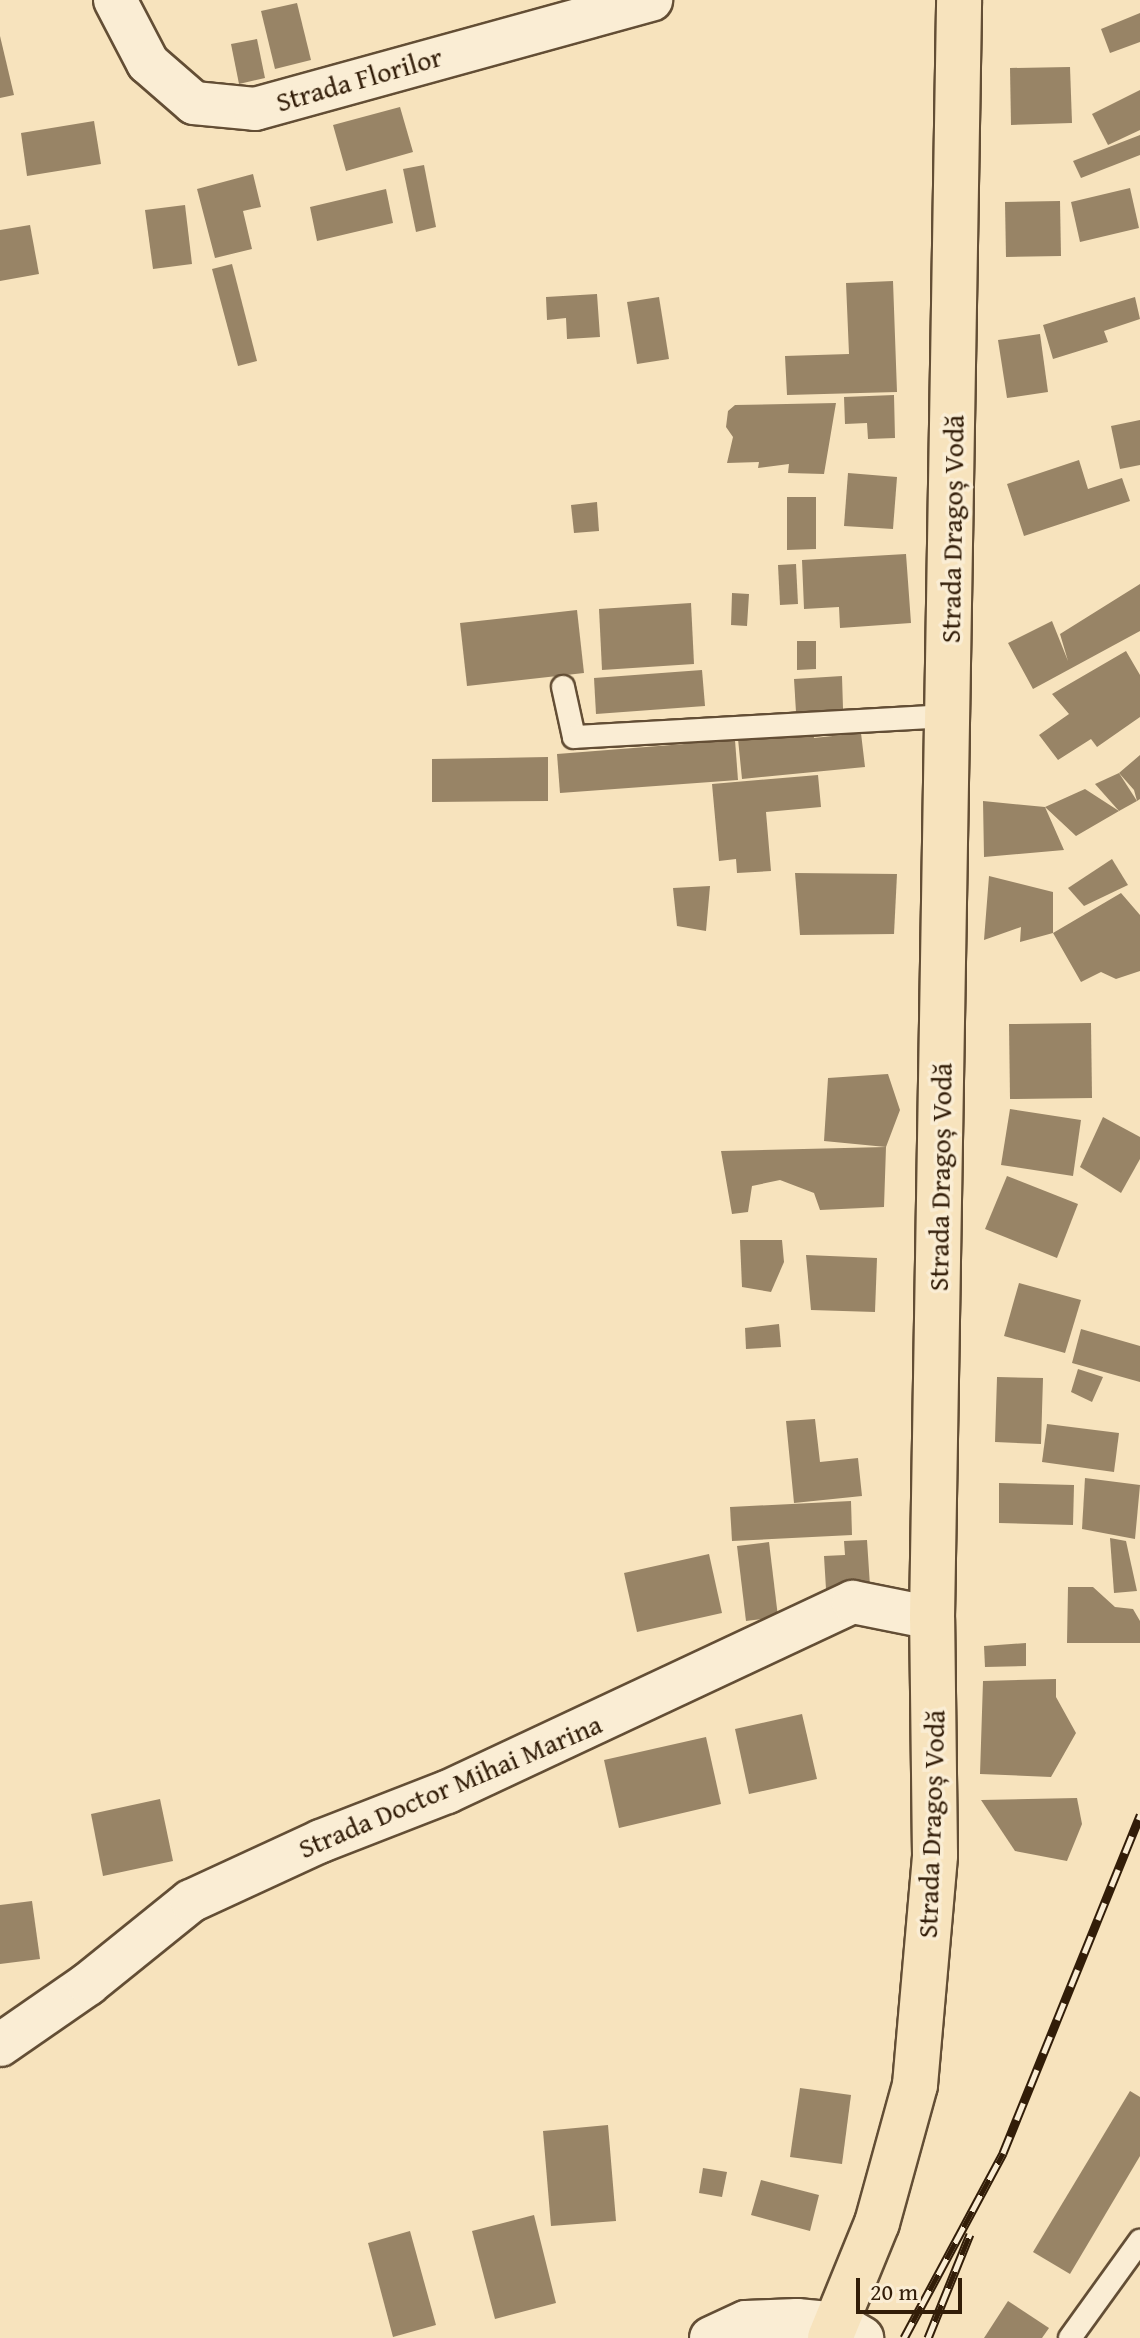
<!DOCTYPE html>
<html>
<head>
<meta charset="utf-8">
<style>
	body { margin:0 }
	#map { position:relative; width:1140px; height:2338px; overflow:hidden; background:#f7e3bd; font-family:"Gentium Book Plus",serif }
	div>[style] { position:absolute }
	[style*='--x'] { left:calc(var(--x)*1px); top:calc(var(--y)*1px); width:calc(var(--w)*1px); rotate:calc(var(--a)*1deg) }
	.building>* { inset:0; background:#988466 }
	.roads { filter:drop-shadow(2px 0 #634e35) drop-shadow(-2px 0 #634e35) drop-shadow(0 2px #634e35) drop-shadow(0 -2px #634e35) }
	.lane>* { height:22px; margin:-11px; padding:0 11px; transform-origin:11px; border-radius:11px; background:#faedd4 }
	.street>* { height:42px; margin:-21px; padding:0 21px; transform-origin:21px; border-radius:21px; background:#faedd4 }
	.primary>* { height:44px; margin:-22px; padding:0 22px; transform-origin:22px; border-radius:22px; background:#f7e3bd }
	.rail>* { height:9px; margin-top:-4.5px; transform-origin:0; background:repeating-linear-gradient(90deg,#faedd4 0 18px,#321d08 0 36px); box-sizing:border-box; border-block:2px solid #321d08 }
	span { translate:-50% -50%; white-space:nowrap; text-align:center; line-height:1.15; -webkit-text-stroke:7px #faedd4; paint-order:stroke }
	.street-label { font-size:28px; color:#321d08 }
	.scale { position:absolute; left:856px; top:2278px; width:106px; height:36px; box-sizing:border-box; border:4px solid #321d08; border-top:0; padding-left:10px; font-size:24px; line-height:28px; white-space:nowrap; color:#321d08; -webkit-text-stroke:6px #faedd4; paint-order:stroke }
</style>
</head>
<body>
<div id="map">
	<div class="building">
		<i style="clip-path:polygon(297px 3px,311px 60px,275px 69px,261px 11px)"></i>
		<i style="clip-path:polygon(1140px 13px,1140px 42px,1110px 53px,1101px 29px)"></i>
		<i style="clip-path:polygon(0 36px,14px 95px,0 98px)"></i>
		<i style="clip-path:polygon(257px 39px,265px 78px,239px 84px,231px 44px)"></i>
		<i style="clip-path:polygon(1070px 67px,1072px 123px,1011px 125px,1010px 68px)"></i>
		<i style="clip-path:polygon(1140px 90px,1140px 130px,1108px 145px,1092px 114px)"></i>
		<i style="clip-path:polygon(400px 107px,413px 152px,346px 171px,333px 125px)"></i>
		<i style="clip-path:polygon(94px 121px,101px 164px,27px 176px,21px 133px)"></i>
		<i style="clip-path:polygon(1140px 135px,1140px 155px,1081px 178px,1073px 161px)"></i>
		<i style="clip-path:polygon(424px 165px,436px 227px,416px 232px,403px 169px)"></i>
		<i style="clip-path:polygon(253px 174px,261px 207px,243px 211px,252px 249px,215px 258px,197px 189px)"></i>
		<i style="clip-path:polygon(1130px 188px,1139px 228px,1080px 242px,1071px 202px)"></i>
		<i style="clip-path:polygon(386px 189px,393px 223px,317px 241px,310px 207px)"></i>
		<i style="clip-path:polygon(1060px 201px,1061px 256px,1006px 257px,1005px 202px)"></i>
		<i style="clip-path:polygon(185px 205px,192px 264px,153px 269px,145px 210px)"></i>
		<i style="clip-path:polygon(30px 225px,39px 274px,0 281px,0 230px)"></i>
		<i style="clip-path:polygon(232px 264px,257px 361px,238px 366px,212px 269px)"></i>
		<i style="clip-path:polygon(893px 281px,897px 392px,787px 395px,785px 356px,849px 354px,846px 283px)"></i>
		<i style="clip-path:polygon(597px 294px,600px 337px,567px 339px,566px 318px,547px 320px,546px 297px)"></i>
		<i style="clip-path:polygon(659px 297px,669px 359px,637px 364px,627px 302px)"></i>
		<i style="clip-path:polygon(1135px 297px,1140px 319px,1104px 331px,1108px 342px,1053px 359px,1043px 325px)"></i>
		<i style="clip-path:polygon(1040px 334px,1048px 392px,1007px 398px,998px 340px)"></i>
		<i style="clip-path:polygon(894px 395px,895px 438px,868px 439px,867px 423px,845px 424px,844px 397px)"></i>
		<i style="clip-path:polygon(836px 403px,824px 474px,788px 473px,789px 464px,758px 468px,759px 462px,727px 463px,733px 437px,726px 427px,728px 411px,735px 405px)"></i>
		<i style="clip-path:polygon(1140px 420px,1140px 465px,1120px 469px,1111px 426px)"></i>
		<i style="clip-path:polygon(1079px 460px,1088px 489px,1122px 478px,1130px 501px,1024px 536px,1007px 484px)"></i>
		<i style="clip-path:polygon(848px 473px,897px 477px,893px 529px,844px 526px)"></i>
		<i style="clip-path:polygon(787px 497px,816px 497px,816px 549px,787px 550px)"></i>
		<i style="clip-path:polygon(597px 502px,599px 531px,574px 533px,571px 505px)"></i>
		<i style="clip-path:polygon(906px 554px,911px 623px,840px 628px,839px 607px,804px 609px,802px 560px)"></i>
		<i style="clip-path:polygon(796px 564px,798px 604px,780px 605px,778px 565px)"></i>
		<i style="clip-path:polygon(1140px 584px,1140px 631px,1033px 689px,1008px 643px,1052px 621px,1068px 661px,1060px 634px)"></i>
		<i style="clip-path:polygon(732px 593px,749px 594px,747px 626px,731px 625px)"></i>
		<i style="clip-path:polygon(691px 603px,694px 664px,602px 670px,599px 609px)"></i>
		<i style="clip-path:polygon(577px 610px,584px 673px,467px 686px,460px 623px)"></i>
		<i style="clip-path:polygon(797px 641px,816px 641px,816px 669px,797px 670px)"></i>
		<i style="clip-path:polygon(1126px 651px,1140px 675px,1140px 717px,1097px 747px,1091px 739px,1058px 760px,1039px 735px,1069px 714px,1052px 694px)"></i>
		<i style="clip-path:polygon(702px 670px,705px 706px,596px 714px,594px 678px)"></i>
		<i style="clip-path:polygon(842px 676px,843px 709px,796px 712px,794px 679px)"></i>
		<i style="clip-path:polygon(813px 731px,814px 738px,861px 733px,865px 767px,742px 779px,738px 739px)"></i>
		<i style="clip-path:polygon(735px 740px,738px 780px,560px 793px,557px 754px)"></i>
		<i style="clip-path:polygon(1140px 755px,1140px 799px,1137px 801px,1134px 790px,1119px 773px)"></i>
		<i style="clip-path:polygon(548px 757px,548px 801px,432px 802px,432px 759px)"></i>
		<i style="clip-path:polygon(1119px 773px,1137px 801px,1119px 811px,1095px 784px)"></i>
		<i style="clip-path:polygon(818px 775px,821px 807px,766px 812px,771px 871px,737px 873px,736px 859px,719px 861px,712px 784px)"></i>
		<i style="clip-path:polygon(1085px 789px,1119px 811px,1076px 836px,1045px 807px,1064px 850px,984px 857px,983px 801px,1045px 807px)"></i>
		<i style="clip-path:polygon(1112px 859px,1128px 885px,1084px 906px,1068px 888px)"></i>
		<i style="clip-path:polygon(795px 873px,897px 874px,894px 934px,800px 935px)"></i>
		<i style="clip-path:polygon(989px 876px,1053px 892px,1053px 933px,1020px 942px,1021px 927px,984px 940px)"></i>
		<i style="clip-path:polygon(710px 886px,706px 931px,677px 926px,673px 888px)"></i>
		<i style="clip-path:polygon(1121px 893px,1140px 915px,1140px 971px,1116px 979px,1101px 972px,1081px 982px,1053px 933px)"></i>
		<i style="clip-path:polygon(1091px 1023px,1092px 1098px,1010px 1099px,1009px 1024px)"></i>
		<i style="clip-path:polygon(888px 1074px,900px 1110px,886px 1147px,884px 1207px,820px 1210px,814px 1193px,780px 1180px,752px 1186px,748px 1212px,732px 1214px,721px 1151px,886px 1147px,824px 1141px,828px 1078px)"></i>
		<i style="clip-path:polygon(1010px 1109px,1081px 1120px,1073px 1176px,1001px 1165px)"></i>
		<i style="clip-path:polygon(1103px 1117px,1140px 1137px,1140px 1159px,1121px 1193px,1080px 1167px)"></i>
		<i style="clip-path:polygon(1007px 1176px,1078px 1204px,1057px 1258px,985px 1229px)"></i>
		<i style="clip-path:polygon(740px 1240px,782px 1240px,784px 1262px,771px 1292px,742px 1287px)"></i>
		<i style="clip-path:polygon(806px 1255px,877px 1258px,875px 1312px,811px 1310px)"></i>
		<i style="clip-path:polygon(1019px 1283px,1081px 1300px,1065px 1353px,1004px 1336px)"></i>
		<i style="clip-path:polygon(779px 1324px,781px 1347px,746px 1349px,745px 1328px)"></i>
		<i style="clip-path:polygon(1081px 1329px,1140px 1346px,1140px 1382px,1072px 1363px)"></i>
		<i style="clip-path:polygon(1078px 1369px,1103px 1377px,1092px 1402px,1071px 1392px)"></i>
		<i style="clip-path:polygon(997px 1377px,1043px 1378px,1041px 1444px,995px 1442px)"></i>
		<i style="clip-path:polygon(815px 1419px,820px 1462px,858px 1458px,862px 1496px,794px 1503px,786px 1421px)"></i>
		<i style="clip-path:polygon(1047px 1424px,1119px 1433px,1114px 1472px,1042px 1462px)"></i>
		<i style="clip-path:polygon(1085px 1478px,1140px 1485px,1135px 1539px,1082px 1529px)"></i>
		<i style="clip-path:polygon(999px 1483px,1074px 1485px,1073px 1525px,999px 1523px)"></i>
		<i style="clip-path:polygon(851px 1501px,852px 1535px,732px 1541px,730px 1507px)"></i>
		<i style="clip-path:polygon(1110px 1538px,1126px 1541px,1137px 1591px,1114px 1593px)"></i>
		<i style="clip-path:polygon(867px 1540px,870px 1586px,826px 1589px,824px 1556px,845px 1555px,844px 1541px)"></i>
		<i style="clip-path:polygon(769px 1542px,778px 1617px,746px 1621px,737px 1546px)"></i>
		<i style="clip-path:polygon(709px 1554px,722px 1613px,637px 1632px,624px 1573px)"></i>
		<i style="clip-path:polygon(1068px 1587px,1093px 1587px,1115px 1607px,1133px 1609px,1140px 1621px,1140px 1643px,1067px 1643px)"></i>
		<i style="clip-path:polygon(1026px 1643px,1026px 1666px,985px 1667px,984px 1646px)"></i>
		<i style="clip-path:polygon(1056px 1679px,1056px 1697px,1076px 1733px,1051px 1777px,980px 1774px,983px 1681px)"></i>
		<i style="clip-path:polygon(802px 1714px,817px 1779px,749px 1794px,735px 1729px)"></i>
		<i style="clip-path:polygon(706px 1737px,721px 1804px,619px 1828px,604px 1760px)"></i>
		<i style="clip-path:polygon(1077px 1798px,1082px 1824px,1067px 1861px,1015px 1851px,981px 1800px)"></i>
		<i style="clip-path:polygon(160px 1799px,173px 1861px,103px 1876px,91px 1814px)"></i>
		<i style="clip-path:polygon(32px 1901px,40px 1959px,0 1964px,0 1905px)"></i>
		<i style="clip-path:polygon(800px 2088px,851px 2095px,842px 2164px,790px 2157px)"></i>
		<i style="clip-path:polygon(1130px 2091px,1140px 2097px,1140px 2156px,1070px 2274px,1033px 2252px)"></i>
		<i style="clip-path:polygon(608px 2125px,616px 2221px,551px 2226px,543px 2131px)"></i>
		<i style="clip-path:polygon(703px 2168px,727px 2172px,722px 2197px,699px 2193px)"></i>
		<i style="clip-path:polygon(761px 2180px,819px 2195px,810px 2231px,751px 2215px)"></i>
		<i style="clip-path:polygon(534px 2215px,556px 2303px,495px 2319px,472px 2231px)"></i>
		<i style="clip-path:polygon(410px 2231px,436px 2325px,393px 2337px,368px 2243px)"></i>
		<i style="clip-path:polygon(1008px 2301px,1049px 2328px,1042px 2338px,984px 2338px)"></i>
	</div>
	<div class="roads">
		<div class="lane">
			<i style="--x:563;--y:687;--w:51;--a:77.6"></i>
			<i style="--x:574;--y:737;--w:377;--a:-3.2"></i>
			<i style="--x:1070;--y:2338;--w:120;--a:-54.2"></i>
		</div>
		<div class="street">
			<i style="--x:115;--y:0;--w:71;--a:62.4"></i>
			<i style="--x:148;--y:63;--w:61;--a:41"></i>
			<i style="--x:194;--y:103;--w:61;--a:5.6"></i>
			<i style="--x:255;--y:109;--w:411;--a:-15.4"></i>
			<i style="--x:0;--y:2045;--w:107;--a:-34.7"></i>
			<i style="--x:88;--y:1984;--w:132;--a:-38.9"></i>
			<i style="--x:191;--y:1901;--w:143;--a:-24.8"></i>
			<i style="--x:321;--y:1841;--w:135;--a:-21.3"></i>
			<i style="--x:447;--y:1792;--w:448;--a:-25.1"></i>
			<i style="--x:853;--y:1602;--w:81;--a:11.4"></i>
			<i style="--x:711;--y:2338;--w:38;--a:-25"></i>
			<i style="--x:746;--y:2322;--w:51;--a:-2.2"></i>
			<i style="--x:797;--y:2320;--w:41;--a:5.6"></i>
			<i style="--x:838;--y:2324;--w:28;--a:30"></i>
		</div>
		<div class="primary">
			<i style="--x:830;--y:2338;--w:124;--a:-67.8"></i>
			<i style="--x:877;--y:2223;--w:143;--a:-74.6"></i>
			<i style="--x:915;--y:2085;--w:231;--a:-85"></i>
			<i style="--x:935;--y:1855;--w:237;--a:-90.7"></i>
			<i style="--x:932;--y:1618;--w:1618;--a:-89.04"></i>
		</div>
	</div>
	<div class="rail">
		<i style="--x:904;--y:2338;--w:210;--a:-61.8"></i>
		<i style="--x:1003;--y:2153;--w:365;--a:-67.9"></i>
		<i style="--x:928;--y:2338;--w:112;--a:-68"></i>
	</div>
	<div class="street-label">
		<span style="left:359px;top:79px;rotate:-16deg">Strada Florilor</span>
		<span style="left:952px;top:529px;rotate:-89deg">Strada Dragoș Vodă</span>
		<span style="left:940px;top:1177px;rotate:-89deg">Strada Dragoș Vodă</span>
		<span style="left:450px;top:1786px;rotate:-23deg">Strada Doctor Mihai Marina</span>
		<span style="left:931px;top:1824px;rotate:-88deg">Strada Dragoș Vodă</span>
	</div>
	<div class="scale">20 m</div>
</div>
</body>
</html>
